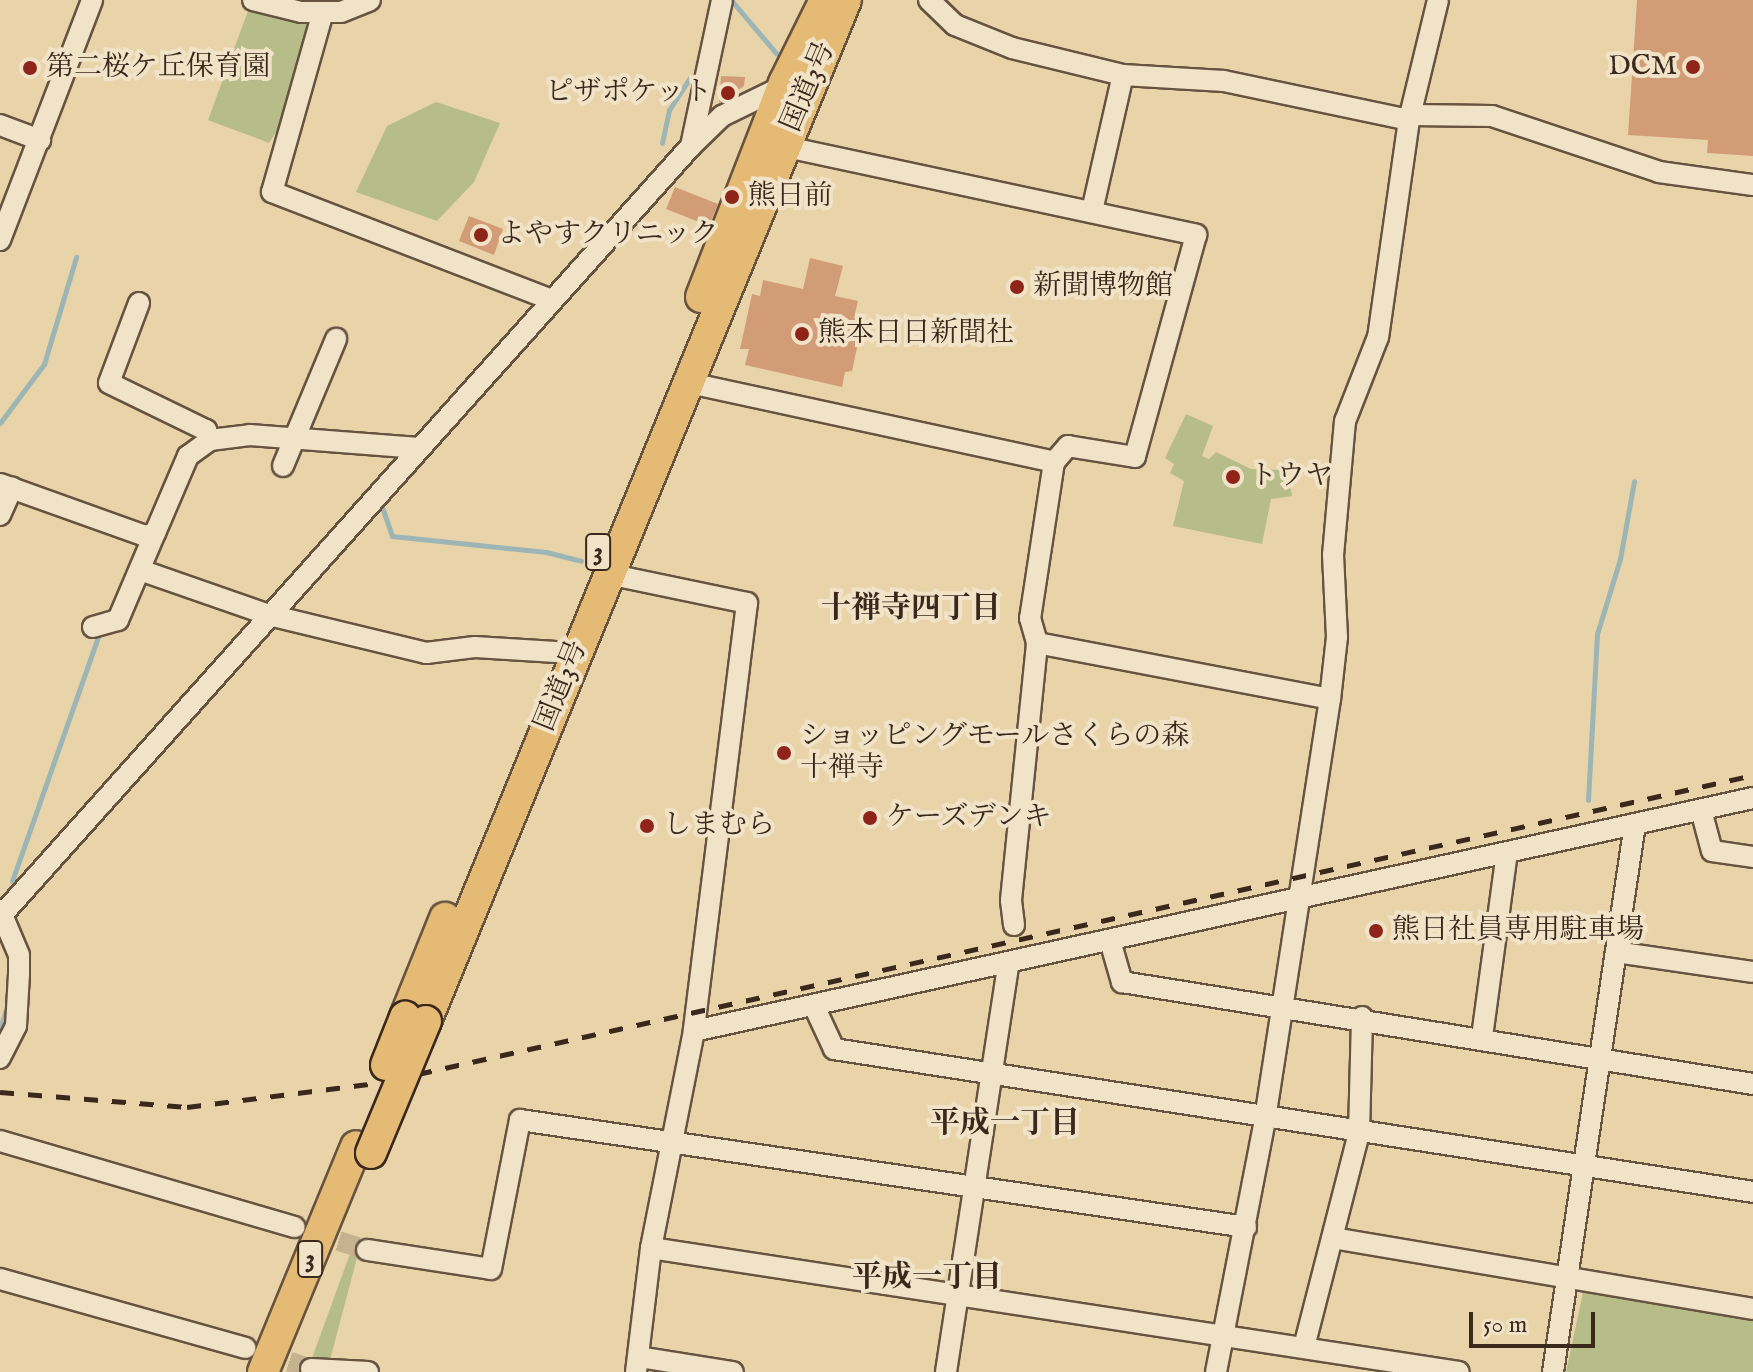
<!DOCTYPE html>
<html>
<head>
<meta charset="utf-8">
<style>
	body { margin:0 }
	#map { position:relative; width:1753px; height:1372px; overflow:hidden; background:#e9d4aa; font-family:"IM FELL English","Noto Serif JP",serif }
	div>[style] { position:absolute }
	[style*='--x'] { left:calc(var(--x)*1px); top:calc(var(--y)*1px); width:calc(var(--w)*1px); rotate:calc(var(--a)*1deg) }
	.green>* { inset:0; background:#b6bd88 }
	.stream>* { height:5px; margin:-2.5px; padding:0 2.5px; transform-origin:2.5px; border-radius:2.5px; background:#9db5b4 }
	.building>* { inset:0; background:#d29d76 }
	.minor-tunnel>* { height:20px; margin-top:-10px; transform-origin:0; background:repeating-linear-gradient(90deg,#c6b28e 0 20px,transparent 0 30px) }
	.roads { filter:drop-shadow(2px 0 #665340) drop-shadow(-2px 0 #665340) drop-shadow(0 2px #665340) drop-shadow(0 -2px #665340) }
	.minor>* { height:20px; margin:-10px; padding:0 10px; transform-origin:10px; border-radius:10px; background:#f1e3c8 }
	.highway>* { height:30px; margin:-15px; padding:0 15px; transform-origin:15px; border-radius:15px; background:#e4ba75 }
	.rail>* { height:5px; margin-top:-2.5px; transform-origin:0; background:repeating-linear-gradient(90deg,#3a281c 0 14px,transparent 0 28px) }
	.bridges { filter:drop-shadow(2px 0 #3a281c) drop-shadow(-2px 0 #3a281c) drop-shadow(0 2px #3a281c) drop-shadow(0 -2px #3a281c) }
	.highway-bridge>* { height:30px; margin:-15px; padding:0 15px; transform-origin:15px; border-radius:15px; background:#e4ba75 }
	.dots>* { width:22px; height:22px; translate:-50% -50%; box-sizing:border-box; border:4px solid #f1e3c8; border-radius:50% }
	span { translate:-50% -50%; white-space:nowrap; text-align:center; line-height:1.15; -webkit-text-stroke:8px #f1e3c8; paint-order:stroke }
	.shield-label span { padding:2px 6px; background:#f1e3c8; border:2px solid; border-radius:6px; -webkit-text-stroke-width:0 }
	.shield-label { font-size:26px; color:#3a281c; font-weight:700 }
	.poi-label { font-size:28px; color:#3a281c }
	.right { translate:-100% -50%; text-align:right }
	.left { translate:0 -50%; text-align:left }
	.street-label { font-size:28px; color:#3a281c }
	.neighbourhood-label { font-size:30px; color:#3a281c; font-weight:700 }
	.scale { position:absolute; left:1469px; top:1312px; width:126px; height:36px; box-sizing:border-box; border:4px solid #3a281c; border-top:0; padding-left:10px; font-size:24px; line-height:28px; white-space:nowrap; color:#3a281c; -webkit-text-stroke:6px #f1e3c8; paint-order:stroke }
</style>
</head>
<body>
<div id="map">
	<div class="green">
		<i style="clip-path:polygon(252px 0,313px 16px,294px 104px,269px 143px,208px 120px)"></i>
		<i style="clip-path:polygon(436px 102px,500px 123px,474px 182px,437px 221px,356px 192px,387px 126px)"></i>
		<i style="clip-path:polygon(1186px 414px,1213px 426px,1202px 456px,1209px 459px,1216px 452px,1251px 469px,1287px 470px,1292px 496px,1271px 499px,1262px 544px,1173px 526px,1184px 481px,1170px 473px,1174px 464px,1165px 458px)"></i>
		<i style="clip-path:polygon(351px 1251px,358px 1254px,330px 1360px,312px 1358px)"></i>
		<i style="clip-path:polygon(1584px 1288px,1753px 1315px,1753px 1372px,1566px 1372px)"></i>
	</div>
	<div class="stream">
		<i style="--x:731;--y:0;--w:70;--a:49.7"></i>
		<i style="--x:662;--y:143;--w:34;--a:-78"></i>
		<i style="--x:669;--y:110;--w:38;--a:-57"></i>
		<i style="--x:0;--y:423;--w:74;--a:-53.3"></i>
		<i style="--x:44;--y:364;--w:112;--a:-73.3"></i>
		<i style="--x:210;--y:432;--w:21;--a:-11"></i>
		<i style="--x:182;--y:451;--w:24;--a:-38"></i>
		<i style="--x:381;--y:504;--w:34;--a:71"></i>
		<i style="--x:392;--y:536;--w:155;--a:5.9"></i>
		<i style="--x:546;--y:552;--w:36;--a:14"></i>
		<i style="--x:108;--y:615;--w:34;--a:-64"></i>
		<i style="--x:1588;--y:800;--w:166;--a:-86.9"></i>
		<i style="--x:1597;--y:634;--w:78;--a:-73"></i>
		<i style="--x:1620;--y:559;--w:79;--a:-79.8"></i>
		<i style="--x:12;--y:881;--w:265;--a:-70.6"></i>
		<i style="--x:0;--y:1029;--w:30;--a:-73"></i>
	</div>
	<div class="building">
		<i style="clip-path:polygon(1637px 0,1753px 0,1753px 156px,1707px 153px,1708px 140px,1628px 135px)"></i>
		<i style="clip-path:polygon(721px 76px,745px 77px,744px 86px,719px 103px)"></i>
		<i style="clip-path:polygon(675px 187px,718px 204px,709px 226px,666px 209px)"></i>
		<i style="clip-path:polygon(469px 216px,503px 229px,494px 255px,459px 241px)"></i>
		<i style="clip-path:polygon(810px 258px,843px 266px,835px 296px,858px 301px,854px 318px,863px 320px,852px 371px,845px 372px,842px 387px,745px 365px,749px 349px,740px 349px,752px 294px,760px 296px,763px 280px,803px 289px)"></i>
	</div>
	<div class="minor-tunnel">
		<i style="--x:310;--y:1232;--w:60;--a:17.5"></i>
		<i style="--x:261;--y:1352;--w:53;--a:18.8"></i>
	</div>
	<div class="roads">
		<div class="minor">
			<i style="--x:253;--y:0;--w:49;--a:14"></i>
			<i style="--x:301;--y:12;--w:40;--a:0"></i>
			<i style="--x:341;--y:12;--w:31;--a:-22"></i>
			<i style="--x:929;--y:0;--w:36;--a:44"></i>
			<i style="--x:955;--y:25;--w:61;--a:22"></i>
			<i style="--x:1012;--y:48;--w:114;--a:13.7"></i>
			<i style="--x:1123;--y:75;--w:101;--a:3.4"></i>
			<i style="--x:1224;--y:81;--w:189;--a:11.9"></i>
			<i style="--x:1409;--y:120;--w:219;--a:98.1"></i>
			<i style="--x:1378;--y:337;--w:90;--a:111.4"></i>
			<i style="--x:1345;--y:421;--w:135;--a:95.1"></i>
			<i style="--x:1333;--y:555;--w:82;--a:87.2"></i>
			<i style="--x:1337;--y:637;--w:62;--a:96.4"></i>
			<i style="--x:1330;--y:699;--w:426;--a:98.8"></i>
			<i style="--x:1265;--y:1120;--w:257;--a:101"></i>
			<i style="--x:323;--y:12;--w:187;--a:105.8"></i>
			<i style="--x:272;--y:192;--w:297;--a:21.1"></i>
			<i style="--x:1410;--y:115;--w:82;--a:0.7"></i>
			<i style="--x:1492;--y:116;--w:176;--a:18.5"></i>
			<i style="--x:1659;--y:172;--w:95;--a:7.9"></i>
			<i style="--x:1409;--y:120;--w:123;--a:-76.4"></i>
			<i style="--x:0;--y:125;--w:43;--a:20.6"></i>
			<i style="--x:773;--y:144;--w:433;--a:12.1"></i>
			<i style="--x:1196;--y:235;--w:230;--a:105.4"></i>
			<i style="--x:1135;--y:457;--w:68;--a:-170.7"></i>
			<i style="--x:1068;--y:446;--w:21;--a:131"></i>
			<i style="--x:691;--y:146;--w:149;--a:-78"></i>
			<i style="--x:1092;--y:211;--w:139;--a:-77.2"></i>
			<i style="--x:0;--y:240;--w:257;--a:-69"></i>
			<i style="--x:139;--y:303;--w:85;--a:110.6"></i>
			<i style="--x:109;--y:383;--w:108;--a:25.9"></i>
			<i style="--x:206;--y:430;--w:11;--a:68"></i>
			<i style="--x:685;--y:382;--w:378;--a:12.2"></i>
			<i style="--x:1054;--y:462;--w:158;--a:98.7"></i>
			<i style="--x:1030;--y:618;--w:26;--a:74"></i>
			<i style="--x:1037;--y:643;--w:298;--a:10.8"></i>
			<i style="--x:283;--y:466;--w:138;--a:-67.3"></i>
			<i style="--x:0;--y:484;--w:154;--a:19.7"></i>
			<i style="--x:145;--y:536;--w:10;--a:-17"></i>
			<i style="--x:155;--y:533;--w:84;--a:-66.8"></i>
			<i style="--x:188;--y:456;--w:27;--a:-36"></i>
			<i style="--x:210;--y:440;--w:40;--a:-7.1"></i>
			<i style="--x:250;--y:435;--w:169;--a:4.4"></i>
			<i style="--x:0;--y:515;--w:30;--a:-66"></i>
			<i style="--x:140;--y:570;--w:137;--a:19.2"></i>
			<i style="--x:269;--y:615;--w:162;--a:13.6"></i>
			<i style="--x:426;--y:653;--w:49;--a:-7"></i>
			<i style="--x:475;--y:647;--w:81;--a:3.5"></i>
			<i style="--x:608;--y:574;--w:142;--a:11.8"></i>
			<i style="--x:747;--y:603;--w:431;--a:97.1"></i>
			<i style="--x:93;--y:627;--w:26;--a:-16"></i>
			<i style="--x:118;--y:620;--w:95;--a:-67"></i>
			<i style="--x:1701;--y:810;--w:42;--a:75"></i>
			<i style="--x:1712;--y:851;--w:41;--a:8.3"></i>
			<i style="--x:0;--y:910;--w:49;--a:67.1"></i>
			<i style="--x:19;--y:955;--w:19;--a:90"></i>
			<i style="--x:19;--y:974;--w:52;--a:93.3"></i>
			<i style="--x:16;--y:1026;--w:36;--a:117"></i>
			<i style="--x:0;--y:917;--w:1035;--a:-48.13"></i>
			<i style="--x:691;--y:146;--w:43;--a:-44.1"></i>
			<i style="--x:722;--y:116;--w:73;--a:-25.9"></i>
			<i style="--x:1014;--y:925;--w:25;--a:-97"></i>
			<i style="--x:1011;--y:900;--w:258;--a:-84.2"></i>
			<i style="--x:1111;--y:944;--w:40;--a:74"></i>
			<i style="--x:1122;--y:982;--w:639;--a:9.18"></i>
			<i style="--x:1616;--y:952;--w:138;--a:8.3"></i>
			<i style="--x:815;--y:1008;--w:45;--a:65.1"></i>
			<i style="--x:834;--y:1049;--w:930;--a:8.84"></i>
			<i style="--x:1482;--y:1037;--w:186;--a:-82.3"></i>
			<i style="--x:0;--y:1141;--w:307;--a:16.3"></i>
			<i style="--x:1333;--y:1238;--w:426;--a:9.6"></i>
			<i style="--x:651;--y:1248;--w:817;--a:8.72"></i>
			<i style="--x:367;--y:1250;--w:125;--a:8.7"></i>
			<i style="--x:491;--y:1269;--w:152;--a:-79"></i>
			<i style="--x:520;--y:1120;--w:734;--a:8.38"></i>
			<i style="--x:0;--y:1279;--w:255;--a:15.7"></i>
			<i style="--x:1304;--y:1347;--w:221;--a:-75.6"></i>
			<i style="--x:1359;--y:1133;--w:116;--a:-88.5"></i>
			<i style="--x:639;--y:1357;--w:95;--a:9.1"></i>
			<i style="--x:311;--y:1369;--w:57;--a:3"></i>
			<i style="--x:636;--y:1372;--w:125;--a:-83.1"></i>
			<i style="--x:651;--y:1248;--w:221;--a:-78.8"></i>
			<i style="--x:694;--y:1031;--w:1084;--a:-12.41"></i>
			<i style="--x:946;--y:1372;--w:411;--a:-81.3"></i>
			<i style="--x:1553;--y:1372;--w:554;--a:-81.49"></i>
		</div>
		<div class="highway">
			<i style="--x:701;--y:297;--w:230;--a:-68.8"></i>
			<i style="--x:784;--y:83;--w:93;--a:-63.7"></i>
			<i style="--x:405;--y:1017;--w:107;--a:-68"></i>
			<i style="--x:426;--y:1021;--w:1104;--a:-67.64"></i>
			<i style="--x:263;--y:1372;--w:244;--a:-67.6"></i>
		</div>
	</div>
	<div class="rail">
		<i style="--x:418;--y:1074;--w:1368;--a:-12.62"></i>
		<i style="--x:0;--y:1092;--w:188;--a:4.6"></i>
		<i style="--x:187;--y:1107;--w:183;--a:-7.2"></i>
	</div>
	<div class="bridges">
		<div class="highway-bridge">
			<i style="--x:386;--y:1065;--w:52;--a:-68.4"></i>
			<i style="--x:371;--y:1153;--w:143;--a:-67.4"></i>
		</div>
	</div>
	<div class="dots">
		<i style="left:1693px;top:67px;background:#8f2418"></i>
		<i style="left:30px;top:68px;background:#8f2418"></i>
		<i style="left:728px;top:93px;background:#8f2418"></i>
		<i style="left:732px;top:197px;background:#8f2418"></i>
		<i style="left:481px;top:235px;background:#8f2418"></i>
		<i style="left:1017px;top:287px;background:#8f2418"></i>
		<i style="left:802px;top:334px;background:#8f2418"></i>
		<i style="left:1233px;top:477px;background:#8f2418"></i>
		<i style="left:784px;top:753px;background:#8f2418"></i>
		<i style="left:870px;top:818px;background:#8f2418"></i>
		<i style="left:647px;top:826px;background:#8f2418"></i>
		<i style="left:1376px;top:931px;background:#8f2418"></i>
	</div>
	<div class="shield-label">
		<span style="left:598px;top:552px">3</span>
		<span style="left:310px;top:1259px">3</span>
	</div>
	<div class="poi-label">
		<span class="right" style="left:1677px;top:67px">DCM</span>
		<span class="left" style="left:46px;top:68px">第二桜ケ丘保育園</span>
		<span class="right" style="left:712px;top:93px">ピザポケット</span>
		<span class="left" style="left:748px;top:197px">熊日前</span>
		<span class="left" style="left:497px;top:235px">よやすクリニック</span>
		<span class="left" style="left:1033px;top:287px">新聞博物館</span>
		<span class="left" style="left:818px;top:334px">熊本日日新聞社</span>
		<span class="left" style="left:1249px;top:477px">トウヤ</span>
		<span class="left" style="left:800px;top:753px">ショッピングモールさくらの森<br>十禅寺</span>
		<span class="left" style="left:886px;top:818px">ケーズデンキ</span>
		<span class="left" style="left:663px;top:826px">しまむら</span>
		<span class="left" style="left:1392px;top:931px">熊日社員専用駐車場</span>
	</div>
	<div class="street-label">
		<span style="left:809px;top:87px;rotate:-67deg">国道3号</span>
		<span style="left:562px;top:686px;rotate:-68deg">国道3号</span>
	</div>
	<div class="neighbourhood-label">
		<span style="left:911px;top:609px">十禅寺四丁目</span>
		<span style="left:1005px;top:1124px">平成一丁目</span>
		<span style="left:927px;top:1278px">平成一丁目</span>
	</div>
	<div class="scale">50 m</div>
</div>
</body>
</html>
